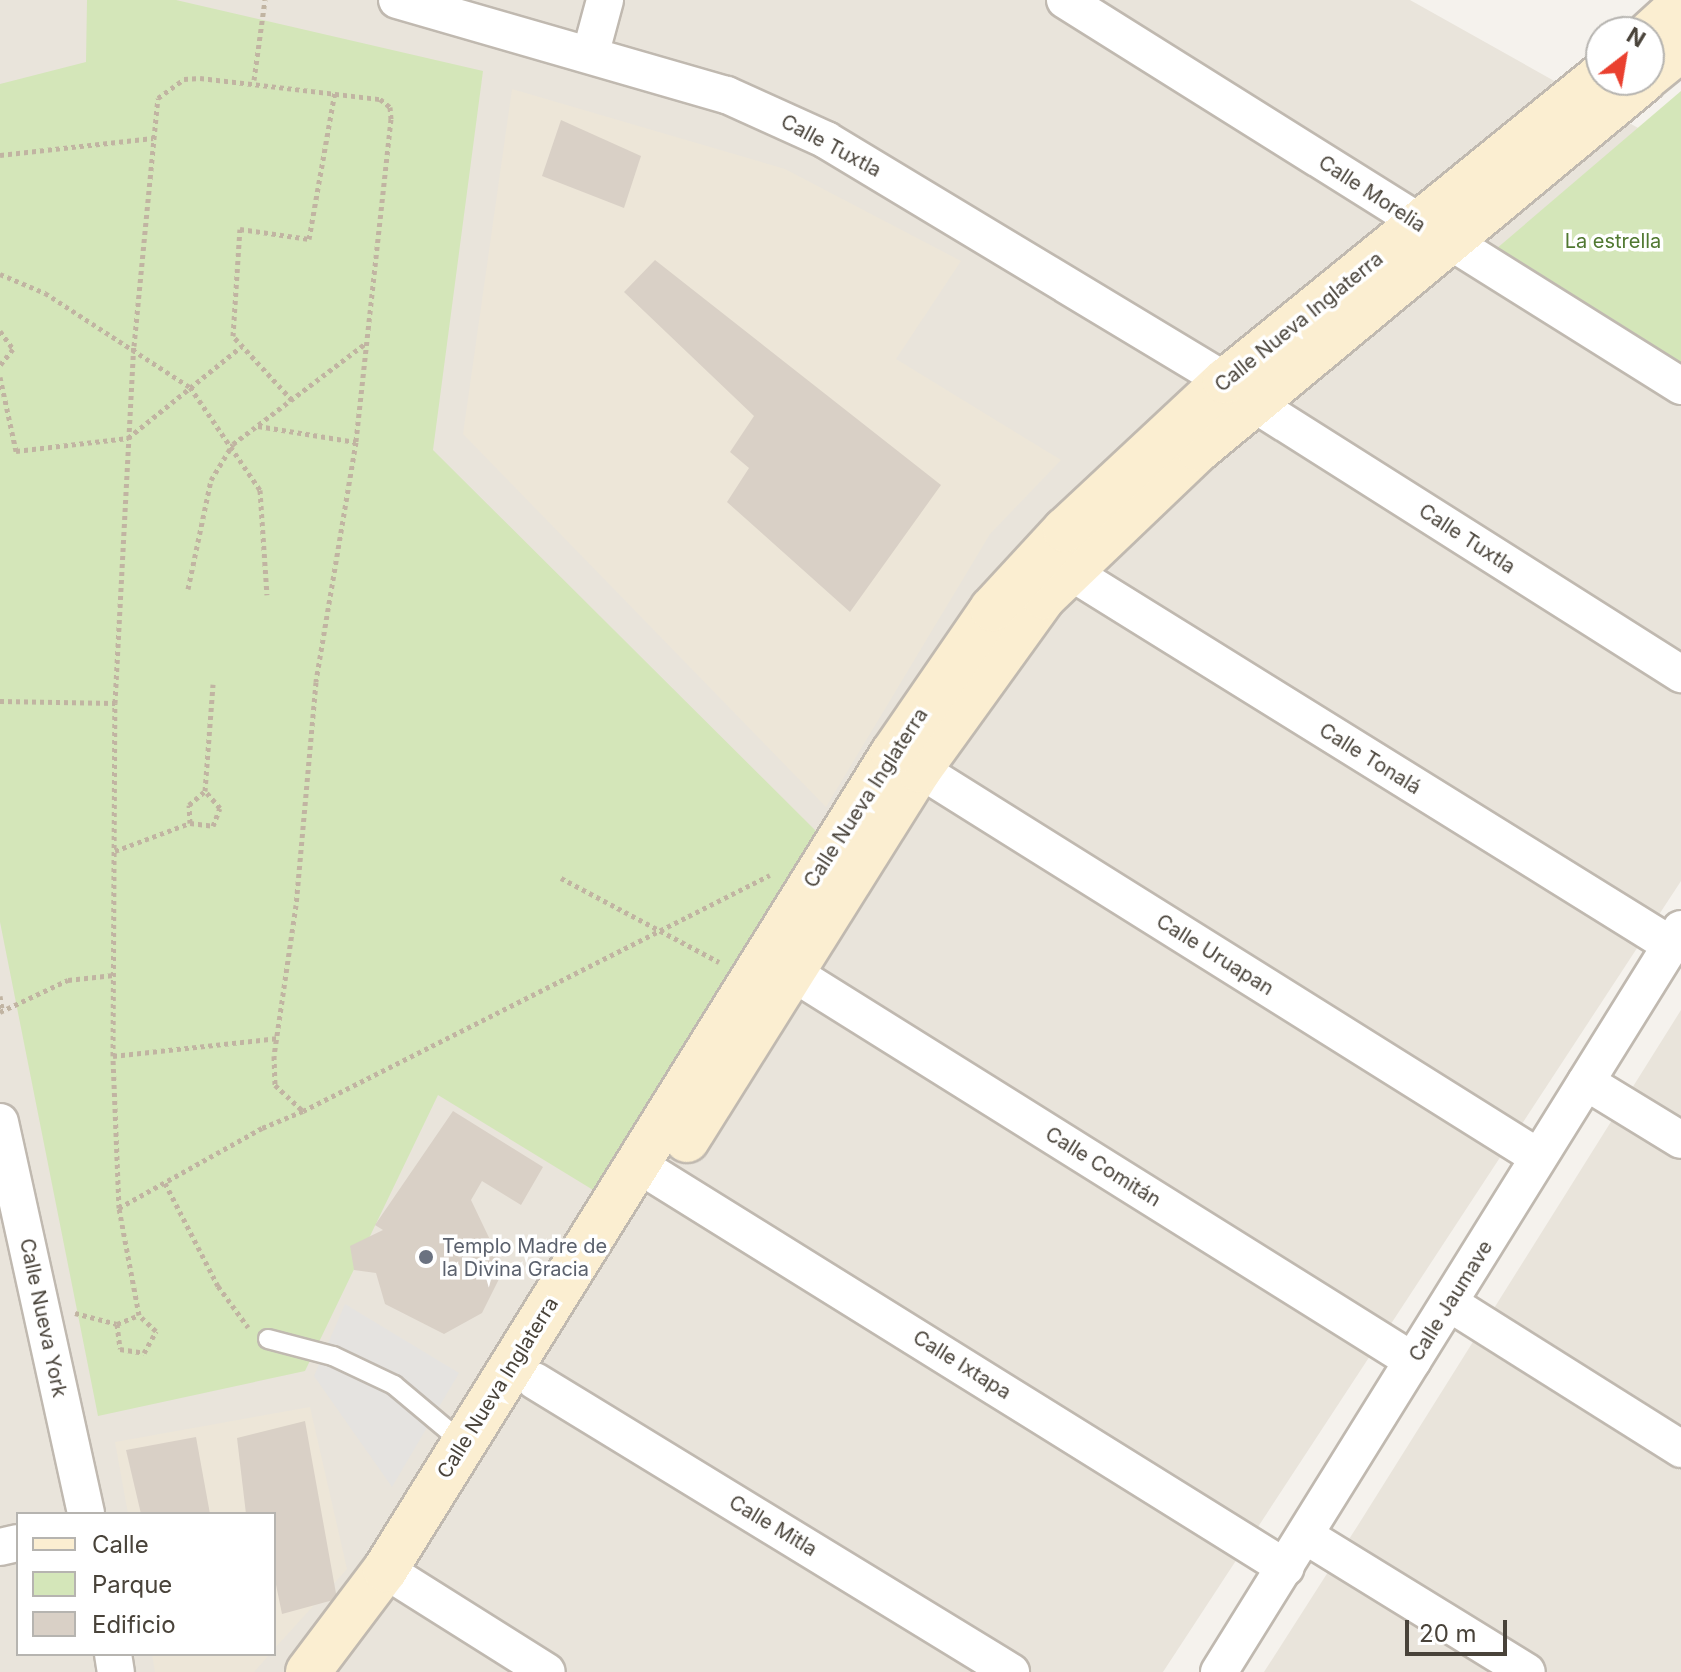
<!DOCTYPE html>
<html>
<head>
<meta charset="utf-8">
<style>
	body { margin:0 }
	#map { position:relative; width:1681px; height:1672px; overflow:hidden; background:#f5f2ed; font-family:Inter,sans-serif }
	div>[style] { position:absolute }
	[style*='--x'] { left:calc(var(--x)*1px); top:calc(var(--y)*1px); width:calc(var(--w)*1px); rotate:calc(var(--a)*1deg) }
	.residential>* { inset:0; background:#e9e4db }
	.education>* { inset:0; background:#ede6d8 }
	.green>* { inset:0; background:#d4e6b9 }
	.parking>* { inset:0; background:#e5e3e0 }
	.building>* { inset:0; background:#d9d0c6 }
	.path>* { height:5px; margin-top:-2.5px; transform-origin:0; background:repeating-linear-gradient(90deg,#c1b4a2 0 4px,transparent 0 8px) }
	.roads { filter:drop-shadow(2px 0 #c0b9b0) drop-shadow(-2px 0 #c0b9b0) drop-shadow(0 2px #c0b9b0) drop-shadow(0 -2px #c0b9b0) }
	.lane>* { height:18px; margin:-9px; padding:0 9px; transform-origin:9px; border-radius:9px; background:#fff }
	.street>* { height:36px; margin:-18px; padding:0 18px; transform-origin:18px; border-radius:18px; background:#fff }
	.secondary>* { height:44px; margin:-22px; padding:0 22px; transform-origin:22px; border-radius:22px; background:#fbeed1 }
	.dots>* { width:22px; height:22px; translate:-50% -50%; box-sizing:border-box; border:4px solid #fff; border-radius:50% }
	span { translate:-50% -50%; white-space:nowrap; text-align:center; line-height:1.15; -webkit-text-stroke:7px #fff; paint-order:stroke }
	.street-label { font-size:20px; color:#49433a }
	.park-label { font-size:20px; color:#507831 }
	.worship-label { font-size:20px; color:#5b616d }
	.left { translate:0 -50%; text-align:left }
	.legend { position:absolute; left:16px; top:1512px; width:260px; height:144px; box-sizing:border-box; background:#fff; border:2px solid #b6b4b0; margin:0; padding:10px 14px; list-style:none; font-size:24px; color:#49433a }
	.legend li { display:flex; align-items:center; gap:16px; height:40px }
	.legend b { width:40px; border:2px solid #b6b4b0 }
	.north { position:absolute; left:1585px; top:16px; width:80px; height:80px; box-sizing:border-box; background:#fff; border:2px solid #b6b4b0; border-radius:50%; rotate:31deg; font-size:22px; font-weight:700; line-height:32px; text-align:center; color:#49433a }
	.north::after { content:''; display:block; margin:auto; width:28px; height:36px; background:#ea402f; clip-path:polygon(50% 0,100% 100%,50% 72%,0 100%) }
	.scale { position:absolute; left:1405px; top:1620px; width:102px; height:36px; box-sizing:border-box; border:4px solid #49433a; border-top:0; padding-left:10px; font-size:24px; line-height:28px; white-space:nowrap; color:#49433a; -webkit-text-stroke:6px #fff; paint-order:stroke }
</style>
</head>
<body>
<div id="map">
	<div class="residential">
		<i style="clip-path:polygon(evenodd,0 0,1410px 0,1681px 152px,1681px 881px,1163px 1672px,0 1672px,0 0,18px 1514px,274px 1514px,274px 1654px,18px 1654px,18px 1514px)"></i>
		<i style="clip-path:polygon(1681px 1010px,1681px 1672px,1264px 1672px,1360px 1522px)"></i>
	</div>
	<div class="education">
		<i style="clip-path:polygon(512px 89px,785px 169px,961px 261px,896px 359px,1061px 460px,990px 534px,826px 807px,463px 434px)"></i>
		<i style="clip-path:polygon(310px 1407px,347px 1569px,274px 1649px,274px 1514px,128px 1514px,115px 1442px)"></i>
		<i style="clip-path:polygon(152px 1654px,270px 1654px,254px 1672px,155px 1672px)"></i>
	</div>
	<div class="green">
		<i style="clip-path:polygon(87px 0,176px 0,483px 71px,433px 450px,817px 832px,598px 1193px,438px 1095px,305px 1371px,98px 1416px,0 922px,0 84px,86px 62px)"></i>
		<i style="clip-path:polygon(1681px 91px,1681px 363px,1496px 249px)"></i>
	</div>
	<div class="parking">
		<i style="clip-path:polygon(345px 1304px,459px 1373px,392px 1487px,314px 1376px)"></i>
	</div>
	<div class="building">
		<i style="clip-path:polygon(561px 120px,641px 156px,624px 208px,542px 176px)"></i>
		<i style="clip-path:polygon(655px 260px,941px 485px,850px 612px,727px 502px,749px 468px,730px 452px,754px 416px,624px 292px)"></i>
		<i style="clip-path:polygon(453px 1111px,543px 1167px,521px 1205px,482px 1181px,471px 1200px,504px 1269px,482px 1313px,444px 1334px,385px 1304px,376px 1273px,354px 1270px,350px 1246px,383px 1230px,375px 1225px)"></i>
		<i style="clip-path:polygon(305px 1421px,337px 1599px,282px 1614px,274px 1575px,274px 1514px,246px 1514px,237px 1438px)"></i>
		<i style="clip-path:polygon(196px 1437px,210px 1514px,141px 1514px,126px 1450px)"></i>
	</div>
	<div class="path">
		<i style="--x:200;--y:78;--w:181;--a:6.7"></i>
		<i style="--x:380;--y:99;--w:13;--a:39"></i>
		<i style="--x:390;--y:107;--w:12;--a:85"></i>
		<i style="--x:391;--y:119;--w:325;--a:96.2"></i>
		<i style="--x:356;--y:442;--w:243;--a:99.5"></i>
		<i style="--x:316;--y:682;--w:224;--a:95.1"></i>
		<i style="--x:296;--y:905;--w:153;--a:98.3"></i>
		<i style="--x:274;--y:1056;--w:29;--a:88"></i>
		<i style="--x:275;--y:1085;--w:38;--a:43"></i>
		<i style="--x:303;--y:1111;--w:44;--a:157.5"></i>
		<i style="--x:262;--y:1128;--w:164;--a:150.8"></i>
		<i style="--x:119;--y:1208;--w:152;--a:-92.3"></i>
		<i style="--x:113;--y:1056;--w:353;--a:-89.7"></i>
		<i style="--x:115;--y:703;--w:358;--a:-87"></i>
		<i style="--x:134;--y:346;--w:249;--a:-84.5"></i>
		<i style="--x:158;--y:98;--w:32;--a:-36"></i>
		<i style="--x:184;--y:79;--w:16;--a:-4"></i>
		<i style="--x:254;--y:80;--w:81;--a:-82.2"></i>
		<i style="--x:0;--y:155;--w:154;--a:-6.3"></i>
		<i style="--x:0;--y:274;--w:49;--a:22.9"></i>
		<i style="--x:45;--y:293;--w:173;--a:33"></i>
		<i style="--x:190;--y:387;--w:125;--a:55.8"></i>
		<i style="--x:260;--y:490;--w:105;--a:86.2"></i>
		<i style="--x:0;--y:331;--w:22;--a:54"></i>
		<i style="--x:13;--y:349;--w:21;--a:129"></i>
		<i style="--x:0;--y:377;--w:76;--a:77.8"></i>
		<i style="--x:16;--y:451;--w:113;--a:-6.6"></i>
		<i style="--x:128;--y:438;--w:146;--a:-38.9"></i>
		<i style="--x:292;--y:400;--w:87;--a:-132.7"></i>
		<i style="--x:233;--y:336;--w:107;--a:-86.3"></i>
		<i style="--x:240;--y:229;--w:70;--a:8.2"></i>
		<i style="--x:309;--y:239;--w:149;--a:-80"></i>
		<i style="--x:258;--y:426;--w:99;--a:9.3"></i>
		<i style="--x:188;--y:589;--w:111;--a:-78.1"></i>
		<i style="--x:211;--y:480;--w:42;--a:-58.6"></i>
		<i style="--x:233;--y:444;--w:167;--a:-37.2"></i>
		<i style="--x:0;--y:701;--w:115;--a:1"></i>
		<i style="--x:190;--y:823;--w:18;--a:-93"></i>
		<i style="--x:189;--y:805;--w:21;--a:-41"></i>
		<i style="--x:205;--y:791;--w:107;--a:-85.7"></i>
		<i style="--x:115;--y:851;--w:80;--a:-20.5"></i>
		<i style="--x:190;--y:823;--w:23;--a:7"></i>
		<i style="--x:213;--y:826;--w:19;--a:-69"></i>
		<i style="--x:220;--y:808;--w:23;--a:-131"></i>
		<i style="--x:561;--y:878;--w:179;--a:28"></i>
		<i style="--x:0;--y:996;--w:13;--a:81"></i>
		<i style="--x:0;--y:1012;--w:75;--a:-25.2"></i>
		<i style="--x:68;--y:980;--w:46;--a:-6.2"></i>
		<i style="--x:113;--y:1056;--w:166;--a:-6.2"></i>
		<i style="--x:303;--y:1111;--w:523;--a:-26.81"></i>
		<i style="--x:165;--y:1183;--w:116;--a:62.8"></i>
		<i style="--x:218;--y:1286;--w:51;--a:53.8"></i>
		<i style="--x:75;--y:1313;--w:43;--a:14.7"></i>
		<i style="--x:117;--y:1324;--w:24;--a:-22"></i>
		<i style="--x:117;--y:1324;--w:25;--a:83"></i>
		<i style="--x:120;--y:1349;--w:24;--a:9"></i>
		<i style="--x:144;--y:1353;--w:25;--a:-61"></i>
		<i style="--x:156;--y:1331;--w:23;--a:-137"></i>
		<i style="--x:139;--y:1315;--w:109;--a:-100.6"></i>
	</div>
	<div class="roads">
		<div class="lane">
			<i style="--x:268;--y:1339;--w:67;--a:14.7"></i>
			<i style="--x:333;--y:1356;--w:68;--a:25.4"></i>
			<i style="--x:394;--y:1385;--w:90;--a:40"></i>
		</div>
		<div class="street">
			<i style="--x:397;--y:0;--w:343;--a:16.1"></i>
			<i style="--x:727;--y:95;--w:109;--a:24.4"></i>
			<i style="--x:826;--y:140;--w:466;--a:31.1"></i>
			<i style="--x:1065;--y:0;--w:727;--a:32.07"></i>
			<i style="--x:591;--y:52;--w:54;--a:-74.9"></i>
			<i style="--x:1253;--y:403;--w:507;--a:32.34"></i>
			<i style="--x:1069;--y:571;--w:709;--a:31.85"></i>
			<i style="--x:898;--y:756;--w:755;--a:32.07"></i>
			<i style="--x:793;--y:973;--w:731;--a:32.04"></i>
			<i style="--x:1586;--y:1082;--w:111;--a:31.4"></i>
			<i style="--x:0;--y:1122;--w:401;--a:77.6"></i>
			<i style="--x:637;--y:1164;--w:764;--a:31.9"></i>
			<i style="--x:1451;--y:1304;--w:272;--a:32.2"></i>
			<i style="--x:535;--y:1381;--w:558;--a:31.44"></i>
			<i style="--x:1306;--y:1536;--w:259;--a:31.6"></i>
			<i style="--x:0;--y:1547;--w:18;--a:-13"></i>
			<i style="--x:385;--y:1570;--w:191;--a:32.2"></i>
			<i style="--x:113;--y:1654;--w:18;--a:81"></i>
			<i style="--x:1219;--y:1672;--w:875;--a:-58.13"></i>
		</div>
		<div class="secondary">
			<i style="--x:1649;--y:34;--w:43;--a:-42.2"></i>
			<i style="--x:1649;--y:75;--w:41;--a:-39.1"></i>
			<i style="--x:687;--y:1140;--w:437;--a:-57.9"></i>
			<i style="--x:919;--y:770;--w:213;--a:-54.2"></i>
			<i style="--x:1044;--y:597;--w:214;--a:-43.7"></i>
			<i style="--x:1199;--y:449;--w:578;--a:-39.67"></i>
			<i style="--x:308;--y:1672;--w:128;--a:-53"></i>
			<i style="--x:385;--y:1570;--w:962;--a:-58.13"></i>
			<i style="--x:893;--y:753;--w:175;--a:-55.5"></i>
			<i style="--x:992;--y:609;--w:108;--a:-47.3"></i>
			<i style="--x:1065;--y:530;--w:219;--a:-43"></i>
			<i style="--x:1225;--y:381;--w:485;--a:-39.1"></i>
		</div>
	</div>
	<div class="dots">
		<i style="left:426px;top:1257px;background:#6b7280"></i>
	</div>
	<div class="street-label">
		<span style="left:831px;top:146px;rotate:28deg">Calle Tuxtla</span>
		<span style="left:1372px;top:194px;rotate:33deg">Calle Morelia</span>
		<span style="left:1299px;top:322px;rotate:-39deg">Calle Nueva Inglaterra</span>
		<span style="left:1467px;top:539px;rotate:33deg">Calle Tuxtla</span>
		<span style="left:1370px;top:759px;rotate:32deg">Calle Tonalá</span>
		<span style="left:866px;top:798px;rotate:-57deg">Calle Nueva Inglaterra</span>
		<span style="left:1215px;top:955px;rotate:32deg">Calle Uruapan</span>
		<span style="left:1103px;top:1167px;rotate:32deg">Calle Comitán</span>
		<span style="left:1451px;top:1301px;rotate:-58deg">Calle Jaumave</span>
		<span style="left:43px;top:1318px;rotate:78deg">Calle Nueva York</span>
		<span style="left:962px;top:1365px;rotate:32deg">Calle Ixtapa</span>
		<span style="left:498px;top:1388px;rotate:-58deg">Calle Nueva Inglaterra</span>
		<span style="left:773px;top:1526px;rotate:31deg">Calle Mitla</span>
	</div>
	<div class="park-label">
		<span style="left:1613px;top:241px">La estrella</span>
	</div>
	<div class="worship-label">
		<span class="left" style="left:442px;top:1258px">Templo Madre de<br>la Divina Gracia</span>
	</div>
	<ul class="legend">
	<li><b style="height:10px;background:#fbeed1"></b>Calle</li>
	<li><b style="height:22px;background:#d4e6b9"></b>Parque</li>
	<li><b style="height:22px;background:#d9d0c6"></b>Edificio</li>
	</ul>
	<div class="north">N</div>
	<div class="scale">20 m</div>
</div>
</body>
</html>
